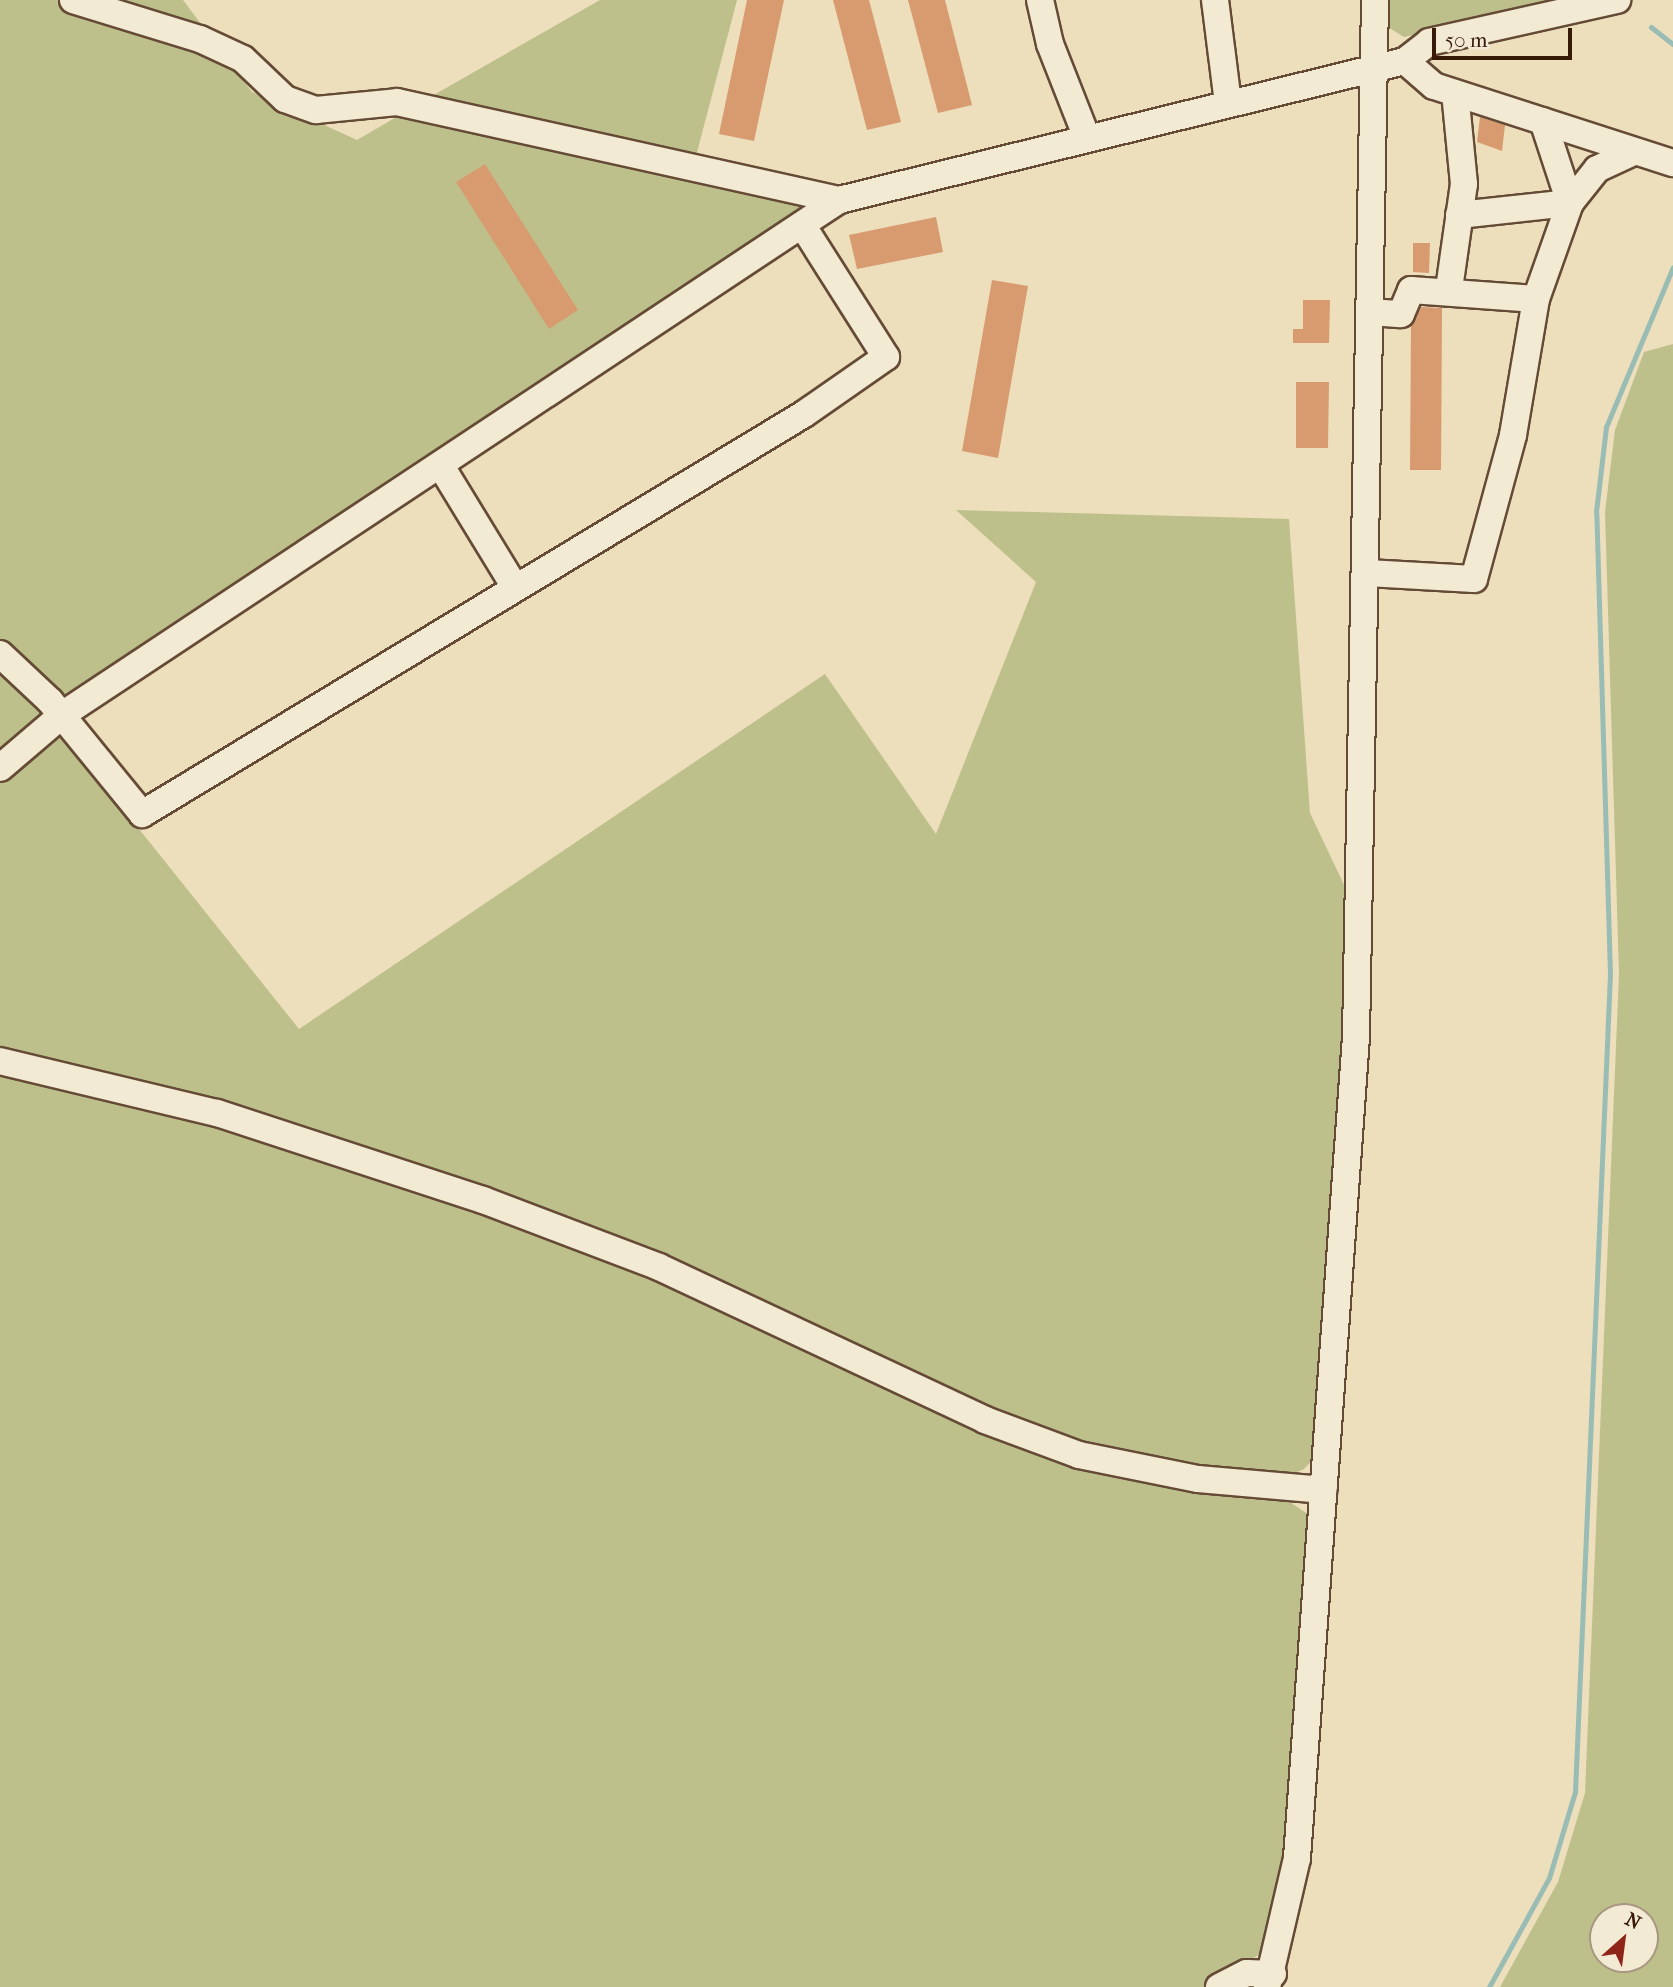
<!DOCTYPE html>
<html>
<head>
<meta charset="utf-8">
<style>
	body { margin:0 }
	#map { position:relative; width:1673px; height:1987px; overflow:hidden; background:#eddebc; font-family:"IM FELL French Canon",serif }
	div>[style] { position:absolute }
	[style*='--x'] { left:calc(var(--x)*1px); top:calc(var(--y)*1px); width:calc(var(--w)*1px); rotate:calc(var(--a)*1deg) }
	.green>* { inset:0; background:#bec08c }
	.stream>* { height:5px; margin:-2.5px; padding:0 2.5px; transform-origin:2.5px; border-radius:2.5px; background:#99bcb4 }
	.building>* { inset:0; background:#d89b70 }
	.roads { filter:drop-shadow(2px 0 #654b36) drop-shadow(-2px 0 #654b36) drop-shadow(0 2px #654b36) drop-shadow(0 -2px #654b36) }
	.minor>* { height:26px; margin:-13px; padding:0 13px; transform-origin:13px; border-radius:13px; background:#f3ead3 }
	span { translate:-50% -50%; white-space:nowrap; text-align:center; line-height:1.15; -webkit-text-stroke:6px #f3ead3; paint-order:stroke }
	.north { position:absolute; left:1589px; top:1903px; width:70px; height:70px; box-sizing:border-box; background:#f3ead3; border:2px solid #a89782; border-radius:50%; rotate:28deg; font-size:19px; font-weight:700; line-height:28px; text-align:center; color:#381a09 }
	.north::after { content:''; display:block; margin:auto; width:24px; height:32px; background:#8f2418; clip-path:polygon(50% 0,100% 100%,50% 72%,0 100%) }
	.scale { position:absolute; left:1432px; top:28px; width:140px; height:32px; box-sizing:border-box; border:4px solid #381a09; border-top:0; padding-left:9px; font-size:21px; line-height:24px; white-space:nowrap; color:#381a09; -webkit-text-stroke:5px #f3ead3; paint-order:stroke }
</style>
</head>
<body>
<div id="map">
	<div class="green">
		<i style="clip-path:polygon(0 0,183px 0,252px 92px,357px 140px,405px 112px,819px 205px,65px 705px,0 642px)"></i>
		<i style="clip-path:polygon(600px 0,737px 0,695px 160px,425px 100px)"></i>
		<i style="clip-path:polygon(1384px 0,1575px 0,1404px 37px,1386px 26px)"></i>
		<i style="clip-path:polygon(evenodd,1673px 344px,1673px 1987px,1500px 1987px,1558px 1882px,1585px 1793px,1619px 974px,1605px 512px,1615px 430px,1644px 352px,1673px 344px,1603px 1917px,1645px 1917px,1645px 1959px,1603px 1959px,1603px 1917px)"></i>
		<i style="clip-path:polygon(956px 510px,1289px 519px,1310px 813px,1354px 906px,1318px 1454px,1304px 1469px,1289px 1475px,1239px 1474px,1120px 1456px,988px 1411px,763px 1303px,0 1051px,0 779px,59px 729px,299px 1029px,825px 674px,936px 834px,1036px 582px)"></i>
		<i style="clip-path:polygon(0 669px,49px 717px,0 757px)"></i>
		<i style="clip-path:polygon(0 1071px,214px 1123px,382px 1176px,655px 1276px,981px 1429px,1279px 1495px,1314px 1518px,1295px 1782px,1272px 1946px,1209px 1987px,0 1987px)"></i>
	</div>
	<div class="stream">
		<i style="--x:1651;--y:27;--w:28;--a:38"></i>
		<i style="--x:1489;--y:1987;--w:124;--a:-61.2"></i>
		<i style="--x:1549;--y:1878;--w:90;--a:-73.2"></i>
		<i style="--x:1575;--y:1792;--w:819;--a:-87.55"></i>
		<i style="--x:1610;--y:974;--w:462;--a:-91.7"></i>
		<i style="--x:1596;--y:512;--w:86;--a:-83.3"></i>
		<i style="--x:1606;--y:427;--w:173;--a:-67.3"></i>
	</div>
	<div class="building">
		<i style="clip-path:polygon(747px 0,784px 0,754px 141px,719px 134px)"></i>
		<i style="clip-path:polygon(833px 0,869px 0,901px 122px,867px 130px)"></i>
		<i style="clip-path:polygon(908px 0,945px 0,972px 105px,938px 113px)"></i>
		<i style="clip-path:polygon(1480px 117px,1505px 125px,1502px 151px,1477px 142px)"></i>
		<i style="clip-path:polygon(485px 164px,578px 310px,549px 329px,456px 182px)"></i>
		<i style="clip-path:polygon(936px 217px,943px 252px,857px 269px,849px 235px)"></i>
		<i style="clip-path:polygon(1413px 243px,1430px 243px,1429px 273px,1413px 272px)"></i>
		<i style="clip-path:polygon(992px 280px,1028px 286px,998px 458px,962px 451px)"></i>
		<i style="clip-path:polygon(1303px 300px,1330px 300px,1329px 343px,1293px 343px,1293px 329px,1303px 329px)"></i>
		<i style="clip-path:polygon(1421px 307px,1442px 308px,1441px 470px,1410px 470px,1411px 325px)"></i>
		<i style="clip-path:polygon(1296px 382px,1329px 382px,1328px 448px,1296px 448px)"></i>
	</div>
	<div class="roads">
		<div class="minor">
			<i style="--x:73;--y:0;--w:133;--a:17.1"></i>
			<i style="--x:200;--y:39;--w:47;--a:24.9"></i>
			<i style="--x:243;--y:59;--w:58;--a:43.6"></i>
			<i style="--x:285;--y:99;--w:33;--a:20"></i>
			<i style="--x:316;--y:110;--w:81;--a:-5.6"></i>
			<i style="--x:397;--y:102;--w:453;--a:12.5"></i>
			<i style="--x:1040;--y:0;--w:45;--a:77.2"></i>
			<i style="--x:1050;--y:44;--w:101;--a:68.5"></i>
			<i style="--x:1215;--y:0;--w:104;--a:82.8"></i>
			<i style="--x:1405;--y:61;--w:38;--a:41"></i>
			<i style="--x:1434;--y:86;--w:251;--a:17.9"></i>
			<i style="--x:1459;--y:215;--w:112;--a:-6.2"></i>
			<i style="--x:1570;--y:203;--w:86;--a:-108.2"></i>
			<i style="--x:1449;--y:289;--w:106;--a:-81.9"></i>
			<i style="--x:1464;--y:184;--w:91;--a:-95.6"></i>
			<i style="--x:1370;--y:312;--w:31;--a:4"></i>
			<i style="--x:1401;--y:314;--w:26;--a:-67"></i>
			<i style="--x:1411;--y:290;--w:125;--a:4.1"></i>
			<i style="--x:441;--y:466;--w:142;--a:58.6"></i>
			<i style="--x:1367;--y:573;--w:107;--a:3.2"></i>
			<i style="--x:1474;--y:579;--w:149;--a:-74.8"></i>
			<i style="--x:1513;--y:435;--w:138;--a:-80.4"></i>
			<i style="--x:1536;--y:299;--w:102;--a:-70.5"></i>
			<i style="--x:1570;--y:203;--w:43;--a:-51.5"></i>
			<i style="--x:1597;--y:169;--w:38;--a:-25"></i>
			<i style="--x:0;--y:654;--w:69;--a:43.2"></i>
			<i style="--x:50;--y:701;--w:146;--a:50.8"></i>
			<i style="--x:142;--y:814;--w:773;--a:-31.14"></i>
			<i style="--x:804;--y:414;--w:100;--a:-34.8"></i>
			<i style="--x:886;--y:357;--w:155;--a:-122.4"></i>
			<i style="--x:0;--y:768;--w:82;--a:-40.5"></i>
			<i style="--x:62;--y:715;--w:932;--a:-33.54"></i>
			<i style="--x:839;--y:200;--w:583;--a:-13.8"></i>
			<i style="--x:1405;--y:61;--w:31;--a:-38"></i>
			<i style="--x:1429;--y:42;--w:193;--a:-12.6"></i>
			<i style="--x:0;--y:1061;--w:223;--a:13.5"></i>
			<i style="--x:217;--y:1113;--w:280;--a:18.1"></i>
			<i style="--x:483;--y:1200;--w:188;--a:20.8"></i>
			<i style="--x:659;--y:1267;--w:360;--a:25.1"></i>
			<i style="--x:985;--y:1420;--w:100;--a:20.4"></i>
			<i style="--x:1079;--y:1455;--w:121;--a:11.4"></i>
			<i style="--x:1198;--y:1479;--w:126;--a:5"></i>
			<i style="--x:1219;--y:1987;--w:31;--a:-27"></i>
			<i style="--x:1247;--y:1973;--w:26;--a:2"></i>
			<i style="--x:1267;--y:1987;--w:132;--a:-76.9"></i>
			<i style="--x:1297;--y:1858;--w:823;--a:-85.89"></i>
			<i style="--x:1356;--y:1037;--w:1037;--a:-88.95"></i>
		</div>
	</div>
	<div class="north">N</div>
	<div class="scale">50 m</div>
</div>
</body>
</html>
